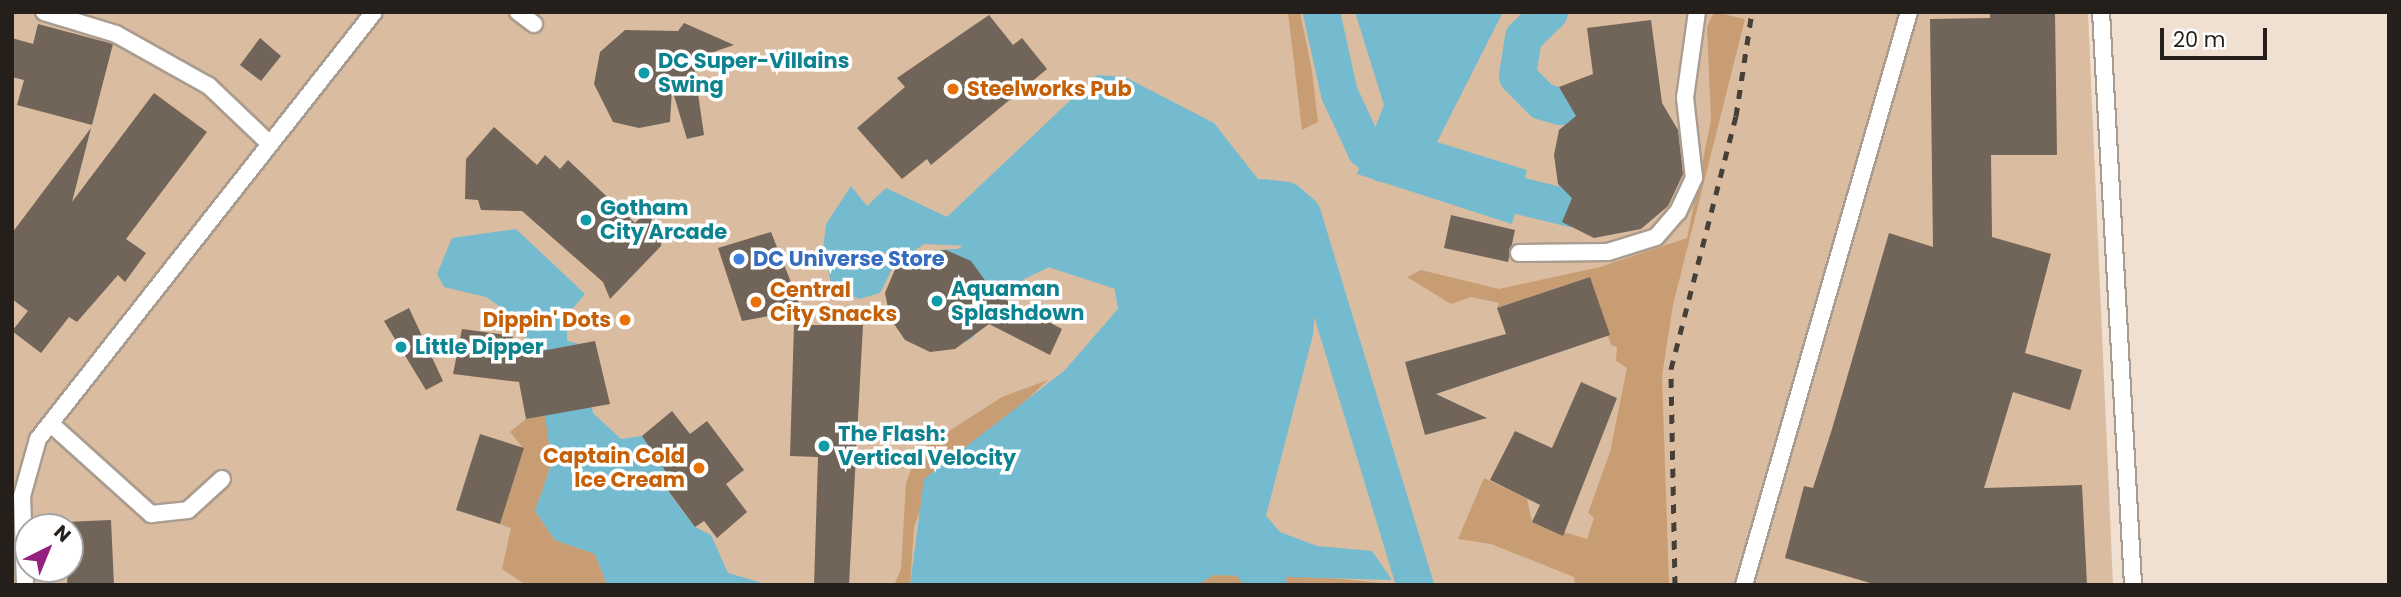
<!DOCTYPE html>
<html>
<head>
<meta charset="utf-8">
<style>
	body { margin:0 }
	#map { position:relative; width:2401px; height:597px; overflow:hidden; background:#efe0d2; font-family:Poppins,sans-serif }
	div>[style] { position:absolute }
	[style*='--x'] { left:calc(var(--x)*1px); top:calc(var(--y)*1px); width:calc(var(--w)*1px); rotate:calc(var(--a)*1deg) }
	.green>* { inset:0; background:#dabca0 }
	.forest>* { inset:0; background:#c99d74 }
	.water>* { inset:0; background:#75bbd0 }
	.canal>* { height:37px; margin:-18.5px; padding:0 18.5px; transform-origin:18.5px; border-radius:18.5px; background:#75bbd0 }
	.building>* { inset:0; background:#716458 }
	.roads { filter:drop-shadow(2px 0 #aa9c8f) drop-shadow(-2px 0 #aa9c8f) drop-shadow(0 2px #aa9c8f) drop-shadow(0 -2px #aa9c8f) }
	.service>* { height:16px; margin:-8px; padding:0 8px; transform-origin:8px; border-radius:8px; background:#fff }
	.rail>* { height:5px; margin-top:-2.5px; transform-origin:0; background:repeating-linear-gradient(90deg,#453f38 0 9px,transparent 0 18px) }
	.dots>* { width:19px; height:19px; translate:-50% -50%; box-sizing:border-box; border:4px solid #fff; border-radius:50% }
	span { translate:-50% -50%; white-space:nowrap; text-align:center; line-height:1.15; -webkit-text-stroke:7px #fff; paint-order:stroke }
	.culture-label { font-size:21px; color:#0d838f; font-weight:700 }
	.left { translate:0 -50%; text-align:left }
	.food-label { font-size:21px; color:#c56008; font-weight:700 }
	.right { translate:-100% -50%; text-align:right }
	.shop-label { font-size:21px; color:#366cbe; font-weight:700 }
	.frame { position:absolute; inset:0; border:14px solid #241f1a; pointer-events:none }
	.north { position:absolute; left:14px; top:513px; width:70px; height:70px; box-sizing:border-box; background:#fff; border:2px solid #a7a5a3; border-radius:50%; rotate:43deg; font-size:19px; font-weight:700; line-height:28px; text-align:center; color:#241f1a }
	.north::after { content:''; display:block; margin:auto; width:24px; height:32px; background:#95217f; clip-path:polygon(50% 0,100% 100%,50% 72%,0 100%) }
	.scale { position:absolute; left:2160px; top:28px; width:107px; height:32px; box-sizing:border-box; border:4px solid #241f1a; border-top:0; padding-left:9px; font-size:21px; line-height:24px; white-space:nowrap; color:#241f1a; -webkit-text-stroke:5px #fff; paint-order:stroke }
</style>
</head>
<body>
<div id="map">
	<div class="green">
		<i style="clip-path:polygon(evenodd,12px 12px,2088px 12px,2113px 585px,12px 585px,12px 12px,28px 527px,70px 527px,70px 569px,28px 569px,28px 527px)"></i>
	</div>
	<div class="forest">
		<i style="clip-path:polygon(1288px 12px,1300px 12px,1312px 71px,1318px 122px,1302px 130px)"></i>
		<i style="clip-path:polygon(1714px 12px,1745px 19px,1673px 305px,1662px 376px,1669px 585px,1575px 585px,1574px 577px,1491px 544px,1458px 539px,1484px 478px,1527px 499px,1532px 522px,1587px 539px,1594px 518px,1588px 513px,1610px 452px,1627px 368px,1616px 361px,1617px 347px,1611px 345px,1590px 277px,1497px 308px,1499px 303px,1471px 297px,1451px 304px,1407px 277px,1421px 270px,1499px 289px,1600px 267px,1687px 238px,1711px 120px,1707px 27px)"></i>
		<i style="clip-path:polygon(1048px 380px,995px 429px,938px 463px,914px 527px,910px 585px,894px 585px,901px 569px,906px 483px,918px 451px,1002px 397px)"></i>
		<i style="clip-path:polygon(547px 415px,552px 463px,535px 511px,555px 540px,595px 554px,607px 585px,526px 585px,502px 569px,511px 528px,500px 524px,524px 449px,510px 432px,526px 419px)"></i>
		<i style="clip-path:polygon(1214px 575px,1302px 575px,1402px 585px,1197px 585px)"></i>
	</div>
	<div class="water">
		<i style="clip-path:polygon(1355px 12px,1503px 12px,1437px 142px,1527px 170px,1512px 224px,1357px 174px,1384px 105px)"></i>
		<i style="clip-path:polygon(1097px 75px,1125px 77px,1214px 123px,1319px 257px,1313px 335px,1266px 516px,1280px 532px,1317px 546px,1372px 551px,1392px 580px,1214px 575px,1197px 585px,910px 585px,924px 479px,1064px 371px,1118px 309px,1111px 267px,1072px 236px,1020px 248px,924px 244px,894px 265px,880px 293px,859px 299px,832px 286px,823px 251px,826px 224px,851px 186px,867px 206px,886px 188px,947px 217px)"></i>
		<i style="clip-path:polygon(516px 229px,585px 294px,567px 315px,567px 341px,579px 344px,593px 413px,621px 439px,642px 436px,668px 475px,661px 482px,695px 527px,711px 535px,728px 573px,769px 585px,607px 585px,595px 554px,555px 540px,535px 511px,552px 463px,535px 350px,506px 311px,486px 297px,444px 287px,437px 274px,452px 238px)"></i>
	</div>
	<div class="canal">
		<i style="--x:1321;--y:12;--w:83;--a:77.5"></i>
		<i style="--x:1339;--y:93;--w:62;--a:65.1"></i>
		<i style="--x:1365;--y:149;--w:22;--a:39"></i>
		<i style="--x:1382;--y:163;--w:29;--a:12"></i>
		<i style="--x:1549;--y:12;--w:36;--a:136"></i>
		<i style="--x:1523;--y:37;--w:39;--a:99"></i>
		<i style="--x:1517;--y:76;--w:35;--a:45"></i>
		<i style="--x:1542;--y:101;--w:19;--a:16"></i>
		<i style="--x:1473;--y:184;--w:101;--a:13.8"></i>
		<i style="--x:1233;--y:224;--w:40;--a:-42"></i>
		<i style="--x:1263;--y:197;--w:23;--a:7"></i>
		<i style="--x:1286;--y:200;--w:21;--a:41"></i>
		<i style="--x:1302;--y:214;--w:388;--a:73.1"></i>
		<i style="--x:926;--y:269;--w:39;--a:-4"></i>
		<i style="--x:965;--y:266;--w:80;--a:-36.9"></i>
		<i style="--x:960;--y:323;--w:36;--a:-60"></i>
		<i style="--x:978;--y:292;--w:45;--a:-39.6"></i>
		<i style="--x:1013;--y:263;--w:38;--a:-25"></i>
		<i style="--x:1047;--y:247;--w:84;--a:18"></i>
		<i style="--x:1229;--y:537;--w:62;--a:50.9"></i>
	</div>
	<div class="building">
		<i style="clip-path:polygon(1990px 12px,2055px 12px,2057px 155px,1991px 155px,1992px 237px,2051px 254px,2025px 353px,2082px 370px,2070px 410px,2013px 392px,1984px 488px,2082px 485px,2087px 585px,1877px 585px,1785px 558px,1804px 486px,1813px 488px,1832px 429px,1889px 233px,1933px 247px,1930px 19px,1990px 18px)"></i>
		<i style="clip-path:polygon(989px 15px,1013px 45px,1022px 38px,1047px 69px,931px 165px,927px 159px,902px 179px,857px 128px,905px 87px,897px 78px)"></i>
		<i style="clip-path:polygon(1651px 20px,1662px 103px,1678px 130px,1683px 174px,1668px 206px,1641px 229px,1594px 238px,1562px 222px,1572px 198px,1558px 184px,1554px 155px,1559px 130px,1576px 116px,1559px 87px,1593px 74px,1587px 28px)"></i>
		<i style="clip-path:polygon(684px 23px,734px 45px,693px 59px,704px 135px,687px 139px,672px 89px,670px 122px,639px 128px,613px 122px,594px 84px,600px 52px,625px 30px,678px 31px)"></i>
		<i style="clip-path:polygon(38px 24px,113px 44px,92px 125px,17px 105px,24px 80px,12px 77px,12px 38px,33px 44px)"></i>
		<i style="clip-path:polygon(260px 38px,281px 56px,261px 81px,240px 65px)"></i>
		<i style="clip-path:polygon(154px 93px,207px 132px,126px 239px,146px 253px,125px 282px,118px 275px,77px 322px,69px 317px,41px 353px,12px 331px,28px 311px,12px 299px,12px 233px,91px 128px,72px 202px)"></i>
		<i style="clip-path:polygon(494px 127px,537px 165px,545px 155px,560px 169px,568px 160px,635px 223px,645px 213px,662px 229px,661px 246px,610px 299px,603px 282px,522px 211px,481px 210px,478px 200px,465px 199px,466px 159px)"></i>
		<i style="clip-path:polygon(1451px 215px,1515px 230px,1508px 262px,1444px 248px)"></i>
		<i style="clip-path:polygon(771px 232px,802px 310px,742px 321px,718px 248px)"></i>
		<i style="clip-path:polygon(946px 250px,971px 261px,995px 294px,1062px 329px,1050px 355px,989px 324px,955px 349px,930px 352px,905px 340px,890px 318px,885px 293px,896px 267px,919px 253px)"></i>
		<i style="clip-path:polygon(1590px 277px,1610px 335px,1436px 394px,1487px 418px,1425px 435px,1405px 362px,1506px 334px,1497px 308px)"></i>
		<i style="clip-path:polygon(409px 308px,443px 381px,426px 390px,384px 321px)"></i>
		<i style="clip-path:polygon(794px 325px,863px 325px,849px 585px,814px 585px,818px 457px,790px 456px)"></i>
		<i style="clip-path:polygon(462px 329px,513px 336px,510px 357px,595px 341px,610px 404px,526px 419px,519px 382px,453px 374px)"></i>
		<i style="clip-path:polygon(1581px 382px,1617px 398px,1563px 536px,1532px 522px,1540px 505px,1490px 480px,1515px 431px,1552px 448px)"></i>
		<i style="clip-path:polygon(672px 411px,690px 434px,707px 421px,744px 470px,726px 484px,747px 512px,717px 538px,704px 521px,695px 527px,661px 481px,668px 475px,642px 436px)"></i>
		<i style="clip-path:polygon(480px 434px,524px 448px,500px 524px,456px 510px)"></i>
		<i style="clip-path:polygon(111px 520px,114px 585px,67px 585px,70px 527px,64px 522px)"></i>
	</div>
	<div class="roads">
		<div class="service">
			<i style="--x:44;--y:12;--w:75;--a:17"></i>
			<i style="--x:116;--y:34;--w:107;--a:29.2"></i>
			<i style="--x:209;--y:86;--w:84;--a:43.6"></i>
			<i style="--x:518;--y:12;--w:20;--a:37"></i>
			<i style="--x:2101;--y:12;--w:574;--a:86.8"></i>
			<i style="--x:1519;--y:253;--w:89;--a:-0.6"></i>
			<i style="--x:1608;--y:252;--w:50;--a:-17.4"></i>
			<i style="--x:1656;--y:237;--w:33;--a:-49"></i>
			<i style="--x:1678;--y:212;--w:38;--a:-65"></i>
			<i style="--x:1694;--y:178;--w:81;--a:-96.4"></i>
			<i style="--x:1685;--y:98;--w:87;--a:-82.1"></i>
			<i style="--x:51;--y:424;--w:135;--a:42"></i>
			<i style="--x:151;--y:514;--w:37;--a:-6"></i>
			<i style="--x:188;--y:510;--w:46;--a:-42.4"></i>
			<i style="--x:25;--y:585;--w:89;--a:-91.9"></i>
			<i style="--x:22;--y:496;--w:59;--a:-74.3"></i>
			<i style="--x:38;--y:439;--w:543;--a:-51.8"></i>
			<i style="--x:1744;--y:585;--w:596;--a:-73.94"></i>
		</div>
	</div>
	<div class="rail">
		<i style="--x:1675;--y:585;--w:216;--a:-91.1"></i>
		<i style="--x:1671;--y:369;--w:261;--a:-75.6"></i>
		<i style="--x:1736;--y:116;--w:105;--a:-81.3"></i>
	</div>
	<div class="dots">
		<i style="left:644px;top:73px;background:#0f9aa8"></i>
		<i style="left:953px;top:89px;background:#e8710a"></i>
		<i style="left:586px;top:220px;background:#0f9aa8"></i>
		<i style="left:739px;top:259px;background:#3f7fe0"></i>
		<i style="left:937px;top:301px;background:#0f9aa8"></i>
		<i style="left:756px;top:302px;background:#e8710a"></i>
		<i style="left:625px;top:320px;background:#e8710a"></i>
		<i style="left:401px;top:347px;background:#0f9aa8"></i>
		<i style="left:824px;top:446px;background:#0f9aa8"></i>
		<i style="left:699px;top:468px;background:#e8710a"></i>
	</div>
	<div class="culture-label">
		<span class="left" style="left:658px;top:73px">DC Super-Villains<br>Swing</span>
		<span class="left" style="left:600px;top:220px">Gotham<br>City Arcade</span>
		<span class="left" style="left:951px;top:301px">Aquaman<br>Splashdown</span>
		<span class="left" style="left:415px;top:347px">Little Dipper</span>
		<span class="left" style="left:838px;top:446px">The Flash:<br>Vertical Velocity</span>
	</div>
	<div class="food-label">
		<span class="left" style="left:967px;top:89px">Steelworks Pub</span>
		<span class="left" style="left:770px;top:302px">Central<br>City Snacks</span>
		<span class="right" style="left:611px;top:320px">Dippin' Dots</span>
		<span class="right" style="left:685px;top:468px">Captain Cold<br>Ice Cream</span>
	</div>
	<div class="shop-label">
		<span class="left" style="left:753px;top:259px">DC Universe Store</span>
	</div>
	<div class="frame"></div>
	<div class="north">N</div>
	<div class="scale">20 m</div>
</div>
</body>
</html>
